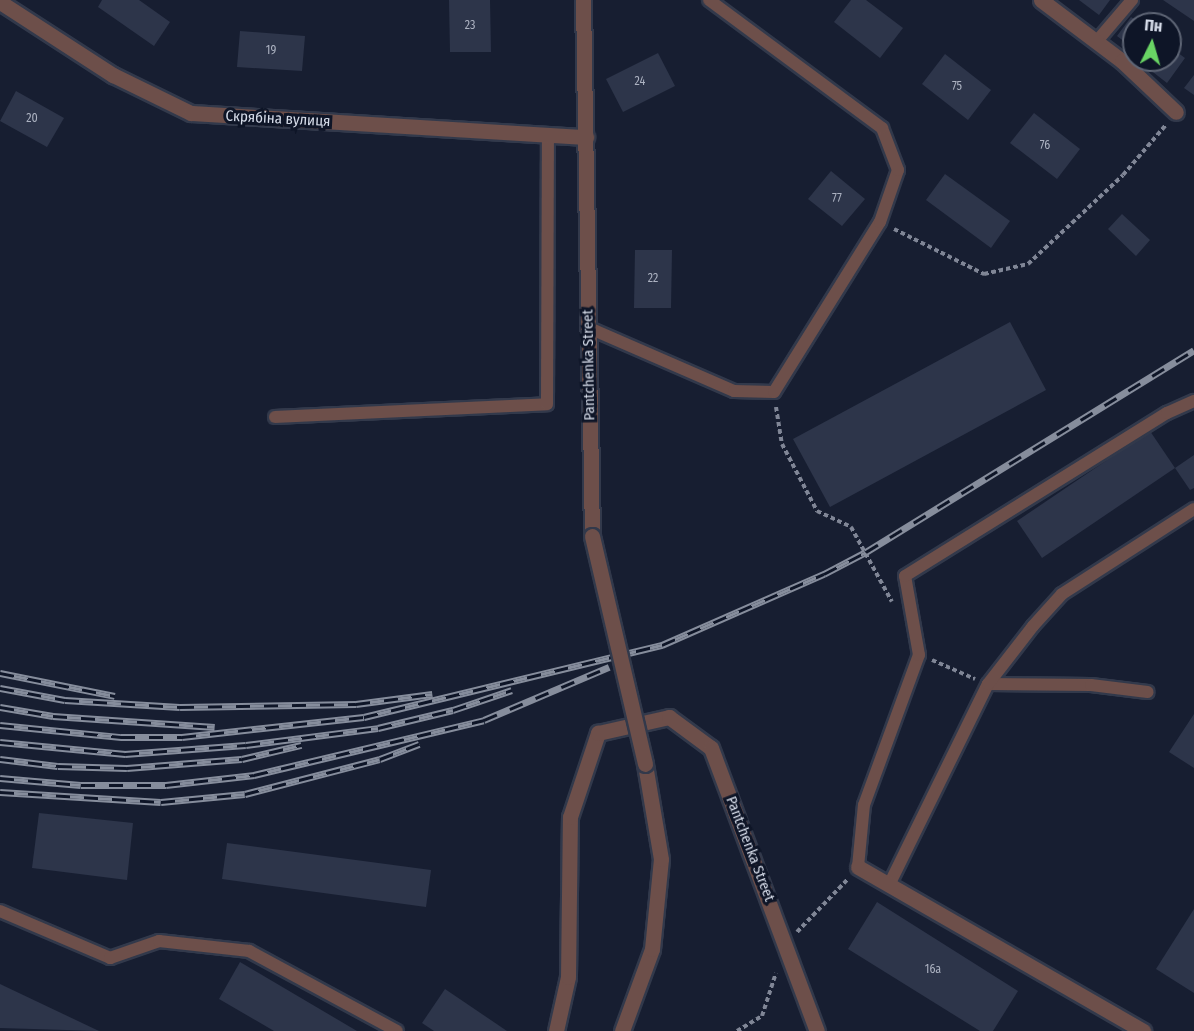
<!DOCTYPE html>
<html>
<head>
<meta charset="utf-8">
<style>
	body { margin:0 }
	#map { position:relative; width:1194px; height:1031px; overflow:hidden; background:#171e31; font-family:"Fira Sans Condensed",sans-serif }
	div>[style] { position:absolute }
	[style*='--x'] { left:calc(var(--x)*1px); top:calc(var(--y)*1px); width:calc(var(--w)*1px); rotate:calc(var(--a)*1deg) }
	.building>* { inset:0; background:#2d354a }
	.path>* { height:4px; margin-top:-2px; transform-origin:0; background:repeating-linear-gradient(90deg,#808696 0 4.5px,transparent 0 7.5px) }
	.roads { filter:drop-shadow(2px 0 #32394b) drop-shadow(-2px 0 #32394b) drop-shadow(0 2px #32394b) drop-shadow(0 -2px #32394b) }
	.service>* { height:12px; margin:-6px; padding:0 6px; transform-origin:6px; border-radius:6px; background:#6d4f4a }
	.minor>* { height:15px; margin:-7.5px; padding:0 7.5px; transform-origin:7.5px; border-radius:7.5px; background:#6d4f4a }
	.tertiary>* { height:15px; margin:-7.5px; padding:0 7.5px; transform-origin:7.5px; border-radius:7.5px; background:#6d4f4a }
	.rail>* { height:7px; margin-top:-3.5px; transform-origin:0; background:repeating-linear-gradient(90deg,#0e1527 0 14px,#868d9c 0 28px); box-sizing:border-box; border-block:2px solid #868d9c }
	.bridges { filter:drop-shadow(2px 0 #32394b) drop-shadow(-2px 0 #32394b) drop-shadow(0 2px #32394b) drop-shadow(0 -2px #32394b) }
	.tertiary-bridge>* { height:15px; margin:-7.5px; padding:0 7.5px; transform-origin:7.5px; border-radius:7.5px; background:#6d4f4a }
	span { translate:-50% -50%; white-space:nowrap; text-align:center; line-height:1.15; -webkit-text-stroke:6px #0e1527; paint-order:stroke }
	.number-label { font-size:12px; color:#acb2c1 }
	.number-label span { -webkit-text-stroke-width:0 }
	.street-label { font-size:15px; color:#d6dce9 }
	.north { position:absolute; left:1122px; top:12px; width:60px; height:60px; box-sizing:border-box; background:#0e1527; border:2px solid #5e6575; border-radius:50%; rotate:5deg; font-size:16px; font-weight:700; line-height:24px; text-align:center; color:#d6dce9 }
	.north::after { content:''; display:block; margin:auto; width:21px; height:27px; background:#69d464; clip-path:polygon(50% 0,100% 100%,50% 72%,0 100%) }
</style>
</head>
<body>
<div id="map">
	<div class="building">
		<i style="clip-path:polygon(102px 0,139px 0,170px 22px,154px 46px,98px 7px)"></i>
		<i style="clip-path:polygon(449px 0,490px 0,491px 52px,450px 52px)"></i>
		<i style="clip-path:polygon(851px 0,866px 0,903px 28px,880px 58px,834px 22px)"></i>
		<i style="clip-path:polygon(1079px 0,1110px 0,1099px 15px)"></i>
		<i style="clip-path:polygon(1163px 0,1194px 0,1194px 21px)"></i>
		<i style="clip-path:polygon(1131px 17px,1141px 24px,1134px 24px,1134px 49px,1117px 36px)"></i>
		<i style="clip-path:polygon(240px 31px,305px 36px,302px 71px,237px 67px)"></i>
		<i style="clip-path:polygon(1170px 47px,1185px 58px,1167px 83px,1140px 62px,1170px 60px)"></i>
		<i style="clip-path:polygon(658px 53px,675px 86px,623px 112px,606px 79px)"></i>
		<i style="clip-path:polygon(945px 54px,991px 90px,968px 120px,922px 84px)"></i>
		<i style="clip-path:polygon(1194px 75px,1194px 95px,1184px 88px)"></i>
		<i style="clip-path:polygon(16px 91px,64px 118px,47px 147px,0 121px)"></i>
		<i style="clip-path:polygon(1034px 113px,1080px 149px,1057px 179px,1010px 143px)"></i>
		<i style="clip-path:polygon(831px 171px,865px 199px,842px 226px,808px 199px)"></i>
		<i style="clip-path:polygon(945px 174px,1010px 221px,991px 248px,926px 200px)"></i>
		<i style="clip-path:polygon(1122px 214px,1150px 240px,1136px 256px,1108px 229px)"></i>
		<i style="clip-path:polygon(635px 250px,672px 250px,671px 308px,634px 308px)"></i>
		<i style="clip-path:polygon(1010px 322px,1046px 390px,830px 507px,793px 439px)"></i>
		<i style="clip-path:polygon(1150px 431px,1175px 468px,1042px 558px,1017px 521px)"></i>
		<i style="clip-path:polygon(1194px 455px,1194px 488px,1190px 490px,1175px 468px)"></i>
		<i style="clip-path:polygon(1194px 714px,1194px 768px,1169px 752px)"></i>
		<i style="clip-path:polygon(39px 813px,133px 823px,127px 880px,32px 868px)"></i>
		<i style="clip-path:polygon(227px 843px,431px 870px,426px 907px,222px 879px)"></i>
		<i style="clip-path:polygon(877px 902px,1018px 991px,993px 1031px,980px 1031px,848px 949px)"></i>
		<i style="clip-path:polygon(1194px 909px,1194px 993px,1156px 969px)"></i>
		<i style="clip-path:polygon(240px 962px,357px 1031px,274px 1031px,219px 999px)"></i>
		<i style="clip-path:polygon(0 984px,99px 1031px,0 1028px)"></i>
		<i style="clip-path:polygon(445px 989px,507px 1031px,434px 1031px,422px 1023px)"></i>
	</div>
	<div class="path">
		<i style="--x:894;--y:229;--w:101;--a:26.6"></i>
		<i style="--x:984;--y:274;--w:45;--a:-12.8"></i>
		<i style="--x:1028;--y:264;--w:130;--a:-43.1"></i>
		<i style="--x:1123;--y:175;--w:65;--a:-49.4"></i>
		<i style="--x:776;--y:407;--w:37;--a:81"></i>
		<i style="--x:782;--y:444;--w:76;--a:62.4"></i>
		<i style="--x:817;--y:511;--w:38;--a:25"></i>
		<i style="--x:851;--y:527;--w:85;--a:61.3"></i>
		<i style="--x:932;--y:660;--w:47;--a:23.8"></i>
		<i style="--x:797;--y:932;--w:74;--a:-46.1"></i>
		<i style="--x:737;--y:1031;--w:29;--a:-31"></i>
		<i style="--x:762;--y:1016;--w:45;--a:-72"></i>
	</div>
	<div class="roads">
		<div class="service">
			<i style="--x:1097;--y:41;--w:54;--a:-49.5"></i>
			<i style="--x:589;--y:328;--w:158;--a:23.5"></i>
			<i style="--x:734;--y:391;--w:40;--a:1.4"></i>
			<i style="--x:774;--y:392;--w:200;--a:-58.1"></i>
			<i style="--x:880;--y:222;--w:55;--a:-70.9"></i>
			<i style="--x:898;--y:170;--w:45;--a:-110.9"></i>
			<i style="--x:882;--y:128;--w:215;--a:-143.5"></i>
			<i style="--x:275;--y:417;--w:272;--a:-2.7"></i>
			<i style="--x:547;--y:404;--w:269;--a:-89.8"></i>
			<i style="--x:988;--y:684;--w:103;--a:0.6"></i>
			<i style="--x:1091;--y:685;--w:57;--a:7"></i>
			<i style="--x:858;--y:867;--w:62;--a:-84.5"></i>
			<i style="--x:864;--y:805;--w:160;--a:-69.9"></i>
			<i style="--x:919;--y:655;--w:80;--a:-100"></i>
			<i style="--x:905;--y:576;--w:309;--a:-31.9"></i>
			<i style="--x:1167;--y:413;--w:30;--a:-24"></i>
			<i style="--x:889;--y:885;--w:224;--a:-63.8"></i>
			<i style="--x:988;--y:684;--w:73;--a:-52.2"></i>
			<i style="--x:1033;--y:626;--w:43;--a:-47.8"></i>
			<i style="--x:1062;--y:594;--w:157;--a:-32.8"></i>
			<i style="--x:0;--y:911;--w:120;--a:23.1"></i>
			<i style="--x:110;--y:958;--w:52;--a:-19.1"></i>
			<i style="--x:159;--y:941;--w:91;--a:6.3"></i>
			<i style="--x:249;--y:951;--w:168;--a:28.4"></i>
		</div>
		<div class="minor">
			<i style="--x:1041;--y:0;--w:101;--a:37"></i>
			<i style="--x:1122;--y:61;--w:74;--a:43.4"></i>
			<i style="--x:0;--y:2;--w:135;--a:32.9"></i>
			<i style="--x:113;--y:75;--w:87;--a:26"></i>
			<i style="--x:191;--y:113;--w:396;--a:3.5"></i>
			<i style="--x:858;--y:867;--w:329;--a:29.9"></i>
			<i style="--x:556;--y:1031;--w:55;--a:-77.5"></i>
			<i style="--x:568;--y:977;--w:160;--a:-89.3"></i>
			<i style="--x:570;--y:817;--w:89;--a:-71.6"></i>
			<i style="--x:598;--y:733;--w:73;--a:-12.7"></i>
			<i style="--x:669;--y:717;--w:52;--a:36.4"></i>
			<i style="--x:711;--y:748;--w:302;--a:69.5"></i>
		</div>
		<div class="tertiary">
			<i style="--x:583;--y:0;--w:536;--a:89.04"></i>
			<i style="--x:622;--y:1031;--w:87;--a:-69.9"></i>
			<i style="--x:652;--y:949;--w:90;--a:-84.3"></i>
			<i style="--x:661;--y:859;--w:96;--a:-99.6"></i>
		</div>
	</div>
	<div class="rail">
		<i style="--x:0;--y:673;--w:117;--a:11.3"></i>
		<i style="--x:0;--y:688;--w:66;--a:10.5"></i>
		<i style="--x:65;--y:700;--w:115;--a:3.5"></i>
		<i style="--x:180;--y:707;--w:176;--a:-1"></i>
		<i style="--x:356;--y:704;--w:77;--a:-7.5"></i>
		<i style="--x:0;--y:707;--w:54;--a:9.6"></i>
		<i style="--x:53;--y:716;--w:162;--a:3.9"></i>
		<i style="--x:0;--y:725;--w:122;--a:5.7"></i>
		<i style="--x:121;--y:737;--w:61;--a:0"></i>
		<i style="--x:182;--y:737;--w:183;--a:-6.3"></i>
		<i style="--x:364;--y:717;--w:307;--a:-13.6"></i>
		<i style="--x:662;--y:645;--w:177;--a:-23.7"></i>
		<i style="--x:824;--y:574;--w:47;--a:-27.6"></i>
		<i style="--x:866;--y:552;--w:385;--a:-31.6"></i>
		<i style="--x:0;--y:742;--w:126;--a:5.5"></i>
		<i style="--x:125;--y:754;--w:121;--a:-4.3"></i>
		<i style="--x:246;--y:745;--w:133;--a:-7.3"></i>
		<i style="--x:378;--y:728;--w:77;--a:-13.5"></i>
		<i style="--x:453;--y:710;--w:62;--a:-18.7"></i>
		<i style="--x:0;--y:759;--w:58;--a:6.9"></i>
		<i style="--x:58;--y:766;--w:69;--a:1.7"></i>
		<i style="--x:127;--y:768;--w:115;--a:-4.5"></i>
		<i style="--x:242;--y:759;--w:61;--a:-13.3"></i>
		<i style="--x:0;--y:778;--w:81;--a:4.9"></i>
		<i style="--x:81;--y:785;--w:85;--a:0"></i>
		<i style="--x:166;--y:785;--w:89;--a:-6.5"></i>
		<i style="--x:254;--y:775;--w:236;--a:-13.4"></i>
		<i style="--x:484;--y:720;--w:136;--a:-23"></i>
		<i style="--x:0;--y:792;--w:161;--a:3.6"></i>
		<i style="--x:161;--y:802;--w:84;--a:-5.4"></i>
		<i style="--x:245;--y:794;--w:139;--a:-14.5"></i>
		<i style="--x:380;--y:759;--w:42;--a:-21"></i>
	</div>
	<div class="bridges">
		<div class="tertiary-bridge">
			<i style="--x:592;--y:536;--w:234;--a:76.9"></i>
		</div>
	</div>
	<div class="number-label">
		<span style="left:470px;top:26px">23</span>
		<span style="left:271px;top:51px">19</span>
		<span style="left:640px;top:82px">24</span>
		<span style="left:957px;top:87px">75</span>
		<span style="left:32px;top:119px">20</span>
		<span style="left:1045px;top:146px">76</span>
		<span style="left:837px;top:199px">77</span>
		<span style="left:653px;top:279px">22</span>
		<span style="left:933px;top:970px">16а</span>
	</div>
	<div class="street-label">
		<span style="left:278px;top:119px;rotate:3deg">Скрябіна вулиця</span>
		<span style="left:589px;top:365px;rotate:-91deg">Pantchenka Street</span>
		<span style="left:750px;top:849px;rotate:69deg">Pantchenka Street</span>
	</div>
	<div class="north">Пн</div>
</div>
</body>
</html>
